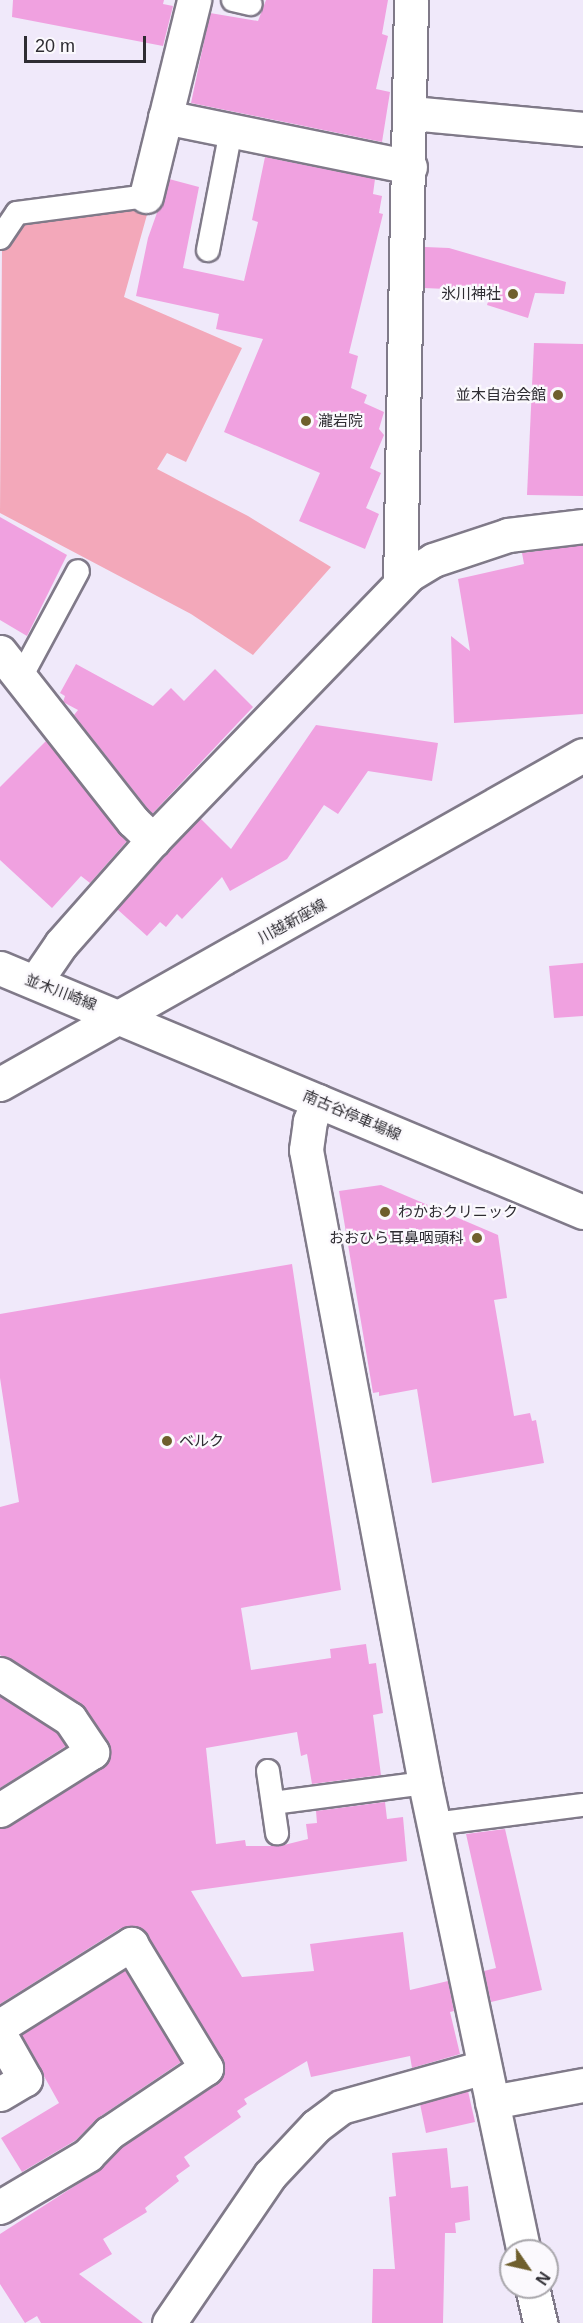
<!DOCTYPE html>
<html>
<head>
<meta charset="utf-8">
<style>
	body { margin:0 }
	#map { position:relative; width:583px; height:2323px; overflow:hidden; background:#f0e9fa; font-family:Helvetica,"Noto Sans JP",sans-serif }
	div>[style] { position:absolute }
	[style*='--x'] { left:calc(var(--x)*1px); top:calc(var(--y)*1px); width:calc(var(--w)*1px); rotate:calc(var(--a)*1deg) }
	.green>* { inset:0; background:#f3a8ba }
	.building>* { inset:0; background:#f0a1e0 }
	.roads { filter:drop-shadow(2px 0 #807a89) drop-shadow(-2px 0 #807a89) drop-shadow(0 2px #807a89) drop-shadow(0 -2px #807a89) }
	.service>* { height:22px; margin:-11px; padding:0 11px; transform-origin:11px; border-radius:11px; background:#fff }
	.minor>* { height:33px; margin:-16.5px; padding:0 16.5px; transform-origin:16.5px; border-radius:16.5px; background:#fff }
	.tertiary>* { height:33px; margin:-16.5px; padding:0 16.5px; transform-origin:16.5px; border-radius:16.5px; background:#fff }
	.secondary>* { height:33px; margin:-16.5px; padding:0 16.5px; transform-origin:16.5px; border-radius:16.5px; background:#fff }
	.dots>* { width:16px; height:16px; translate:-50% -50%; box-sizing:border-box; border:3px solid #fbf9fd; border-radius:50% }
	span { translate:-50% -50%; white-space:nowrap; text-align:center; line-height:1.15; -webkit-text-stroke:4.5px #fbf9fd; paint-order:stroke }
	.poi-label { font-size:15px; color:#2e2c32 }
	.right { translate:-100% -50%; text-align:right }
	.left { translate:0 -50%; text-align:left }
	.street-label { font-size:15px; color:#2e2c32 }
	.north { position:absolute; left:499px; top:2239px; width:60px; height:60px; box-sizing:border-box; background:#fbf9fd; border:2px solid #a9a7ac; border-radius:50%; rotate:124deg; font-size:16px; font-weight:700; line-height:24px; text-align:center; color:#2e2c32 }
	.north::after { content:''; display:block; margin:auto; width:21px; height:27px; background:#6f5f2d; clip-path:polygon(50% 0,100% 100%,50% 72%,0 100%) }
	.scale { position:absolute; left:24px; top:36px; width:122px; height:27px; box-sizing:border-box; border:3px solid #2e2c32; border-top:0; padding-left:8px; font-size:18px; line-height:21px; white-space:nowrap; color:#2e2c32; -webkit-text-stroke:4px #fbf9fd; paint-order:stroke }
</style>
</head>
<body>
<div id="map">
	<div class="green">
		<i style="clip-path:polygon(150px 204px,124px 297px,242px 348px,186px 462px,167px 453px,157px 469px,248px 516px,331px 567px,253px 655px,191px 614px,0 513px,2px 248px,21px 218px)"></i>
	</div>
	<div class="building">
		<i style="clip-path:polygon(13px 0,164px 0,163px 4px,173px 6px,163px 46px,12px 17px)"></i>
		<i style="clip-path:polygon(266px 0,388px 0,382px 34px,388px 36px,376px 89px,390px 92px,382px 142px,191px 103px,210px 13px,258px 21px)"></i>
		<i style="clip-path:polygon(265px 157px,375px 179px,373px 194px,382px 196px,379px 213px,383px 214px,349px 353px,358px 356px,351px 388px,367px 395px,364px 403px,384px 412px,379px 429px,384px 435px,370px 468px,381px 473px,366px 508px,379px 514px,365px 549px,299px 521px,320px 473px,224px 432px,263px 339px,216px 329px,219px 314px,136px 296px,148px 238px,169px 179px,199px 187px,183px 268px,244px 281px,258px 222px,252px 220px)"></i>
		<i style="clip-path:polygon(425px 247px,449px 248px,566px 282px,564px 294px,535px 293px,528px 318px,487px 305px,491px 291px,424px 288px)"></i>
		<i style="clip-path:polygon(534px 343px,583px 344px,583px 496px,527px 495px)"></i>
		<i style="clip-path:polygon(0 517px,67px 555px,27px 636px,0 620px)"></i>
		<i style="clip-path:polygon(583px 545px,583px 714px,454px 723px,451px 636px,470px 651px,458px 579px,524px 564px,522px 553px)"></i>
		<i style="clip-path:polygon(76px 664px,153px 706px,171px 688px,184px 701px,215px 669px,253px 707px,152px 814px,74px 715px,78px 710px,63px 702px,65px 696px,60px 693px)"></i>
		<i style="clip-path:polygon(316px 725px,438px 743px,432px 781px,368px 771px,338px 814px,324px 805px,287px 859px,230px 891px,222px 877px,182px 919px,177px 914px,166px 927px,160px 922px,147px 936px,117px 909px,200px 818px,231px 849px)"></i>
		<i style="clip-path:polygon(46px 741px,127px 841px,90px 883px,81px 876px,52px 908px,0 860px,0 787px)"></i>
		<i style="clip-path:polygon(583px 963px,583px 1016px,554px 1018px,549px 966px)"></i>
		<i style="clip-path:polygon(381px 1185px,498px 1235px,507px 1298px,494px 1300px,514px 1416px,530px 1413px,532px 1421px,536px 1420px,544px 1463px,432px 1483px,417px 1389px,379px 1396px,379px 1392px,373px 1393px,339px 1191px)"></i>
		<i style="clip-path:polygon(292px 1264px,341px 1590px,241px 1608px,251px 1670px,331px 1658px,330px 1649px,366px 1644px,369px 1664px,376px 1663px,383px 1713px,373px 1715px,381px 1775px,312px 1784px,307px 1754px,301px 1756px,297px 1732px,206px 1748px,216px 1844px,245px 1840px,246px 1846px,280px 1846px,308px 1839px,306px 1824px,317px 1823px,316px 1811px,385px 1802px,387px 1819px,403px 1817px,407px 1861px,191px 1891px,242px 1977px,314px 1971px,310px 1944px,403px 1932px,410px 1990px,448px 1981px,454px 2011px,450px 2012px,460px 2054px,412px 2068px,410px 2056px,311px 2077px,307px 2061px,244px 2099px,247px 2104px,237px 2111px,241px 2117px,184px 2157px,190px 2166px,176px 2176px,179px 2181px,145px 2208px,147px 2212px,103px 2239px,112px 2254px,79px 2274px,143px 2323px,41px 2323px,37px 2316px,25px 2323px,0 2284px,0 2234px,98px 2171px,121px 2147px,216px 2084px,225px 2068px,139px 1927px,121px 1928px,0 2004px,0 1829px,102px 1768px,111px 1752px,81px 1704px,0 1655px,0 1507px,19px 1502px,0 1378px,0 1314px)"></i>
		<i style="clip-path:polygon(0 1696px,57px 1733px,66px 1746px,0 1788px)"></i>
		<i style="clip-path:polygon(505px 1829px,542px 1990px,491px 2002px,484px 1971px,496px 1968px,466px 1834px)"></i>
		<i style="clip-path:polygon(125px 1970px,181px 2062px,98px 2118px,76px 2140px,22px 2172px,1px 2138px,59px 2103px,21px 2035px)"></i>
		<i style="clip-path:polygon(468px 2091px,475px 2122px,426px 2133px,420px 2104px)"></i>
		<i style="clip-path:polygon(447px 2148px,451px 2188px,468px 2186px,470px 2220px,455px 2223px,456px 2233px,445px 2233px,443px 2323px,372px 2323px,373px 2269px,395px 2269px,389px 2197px,396px 2196px,392px 2153px)"></i>
	</div>
	<div class="roads">
		<div class="service">
			<i style="--x:233;--y:0;--w:18;--a:13"></i>
			<i style="--x:0;--y:238;--w:30;--a:-56"></i>
			<i style="--x:17;--y:213;--w:130;--a:-7.5"></i>
			<i style="--x:208;--y:250;--w:122;--a:-79.1"></i>
			<i style="--x:21;--y:677;--w:120;--a:-61.7"></i>
			<i style="--x:268;--y:1771;--w:63;--a:81.7"></i>
			<i style="--x:273;--y:1803;--w:153;--a:-7.5"></i>
			<i style="--x:434;--y:1824;--w:150;--a:-7.3"></i>
		</div>
		<div class="minor">
			<i style="--x:411;--y:113;--w:173;--a:5.3"></i>
			<i style="--x:165;--y:117;--w:250;--a:11.5"></i>
			<i style="--x:146;--y:196;--w:202;--a:-76.2"></i>
			<i style="--x:400;--y:583;--w:583;--a:-88.92"></i>
			<i style="--x:0;--y:652;--w:215;--a:51.8"></i>
			<i style="--x:133;--y:821;--w:28;--a:44"></i>
			<i style="--x:35;--y:982;--w:46;--a:-55.6"></i>
			<i style="--x:61;--y:944;--w:139;--a:-48.5"></i>
			<i style="--x:153;--y:840;--w:370;--a:-46"></i>
			<i style="--x:410;--y:574;--w:27;--a:-31"></i>
			<i style="--x:433;--y:560;--w:79;--a:-18.4"></i>
			<i style="--x:508;--y:535;--w:76;--a:-6.8"></i>
			<i style="--x:318;--y:1101;--w:22;--a:112"></i>
			<i style="--x:310;--y:1121;--w:29;--a:98"></i>
			<i style="--x:306;--y:1150;--w:644;--a:79.35"></i>
			<i style="--x:425;--y:1783;--w:478;--a:78.1"></i>
			<i style="--x:0;--y:1674;--w:83;--a:32.7"></i>
			<i style="--x:70;--y:1719;--w:40;--a:56"></i>
			<i style="--x:92;--y:1752;--w:109;--a:147.8"></i>
			<i style="--x:0;--y:2026;--w:155;--a:-32"></i>
			<i style="--x:131;--y:1944;--w:145;--a:58.8"></i>
			<i style="--x:206;--y:2068;--w:117;--a:146.2"></i>
			<i style="--x:109;--y:2133;--w:30;--a:134"></i>
			<i style="--x:88;--y:2155;--w:102;--a:149.4"></i>
			<i style="--x:0;--y:2035;--w:51;--a:60.4"></i>
			<i style="--x:25;--y:2079;--w:29;--a:149"></i>
			<i style="--x:492;--y:2102;--w:93;--a:-10.6"></i>
			<i style="--x:532;--y:2287;--w:37;--a:77"></i>
		</div>
		<div class="tertiary">
			<i style="--x:169;--y:2323;--w:179;--a:-55.7"></i>
			<i style="--x:270;--y:2175;--w:67;--a:-46.8"></i>
			<i style="--x:316;--y:2126;--w:31;--a:-37"></i>
			<i style="--x:341;--y:2107;--w:148;--a:-15.6"></i>
		</div>
		<div class="secondary">
			<i style="--x:0;--y:968;--w:632;--a:22.71"></i>
			<i style="--x:0;--y:1084;--w:669;--a:-29.44"></i>
		</div>
	</div>
	<div class="dots">
		<i style="left:513px;top:294px;background:#6f5f2d"></i>
		<i style="left:558px;top:395px;background:#6f5f2d"></i>
		<i style="left:306px;top:421px;background:#6f5f2d"></i>
		<i style="left:385px;top:1212px;background:#6f5f2d"></i>
		<i style="left:477px;top:1238px;background:#6f5f2d"></i>
		<i style="left:167px;top:1441px;background:#6f5f2d"></i>
	</div>
	<div class="poi-label">
		<span class="right" style="left:501px;top:294px">氷川神社</span>
		<span class="right" style="left:546px;top:395px">並木自治会館</span>
		<span class="left" style="left:318px;top:421px">瀧岩院</span>
		<span class="left" style="left:398px;top:1212px">わかおクリニック</span>
		<span class="right" style="left:464px;top:1238px">おおひら耳鼻咽頭科</span>
		<span class="left" style="left:179px;top:1441px">ベルク</span>
	</div>
	<div class="street-label">
		<span style="left:292px;top:921px;rotate:-29deg">川越新座線</span>
		<span style="left:61px;top:992px;rotate:21deg">並木川崎線</span>
		<span style="left:352px;top:1115px;rotate:23deg">南古谷停車場線</span>
	</div>
	<div class="north">N</div>
	<div class="scale">20 m</div>
</div>
</body>
</html>
